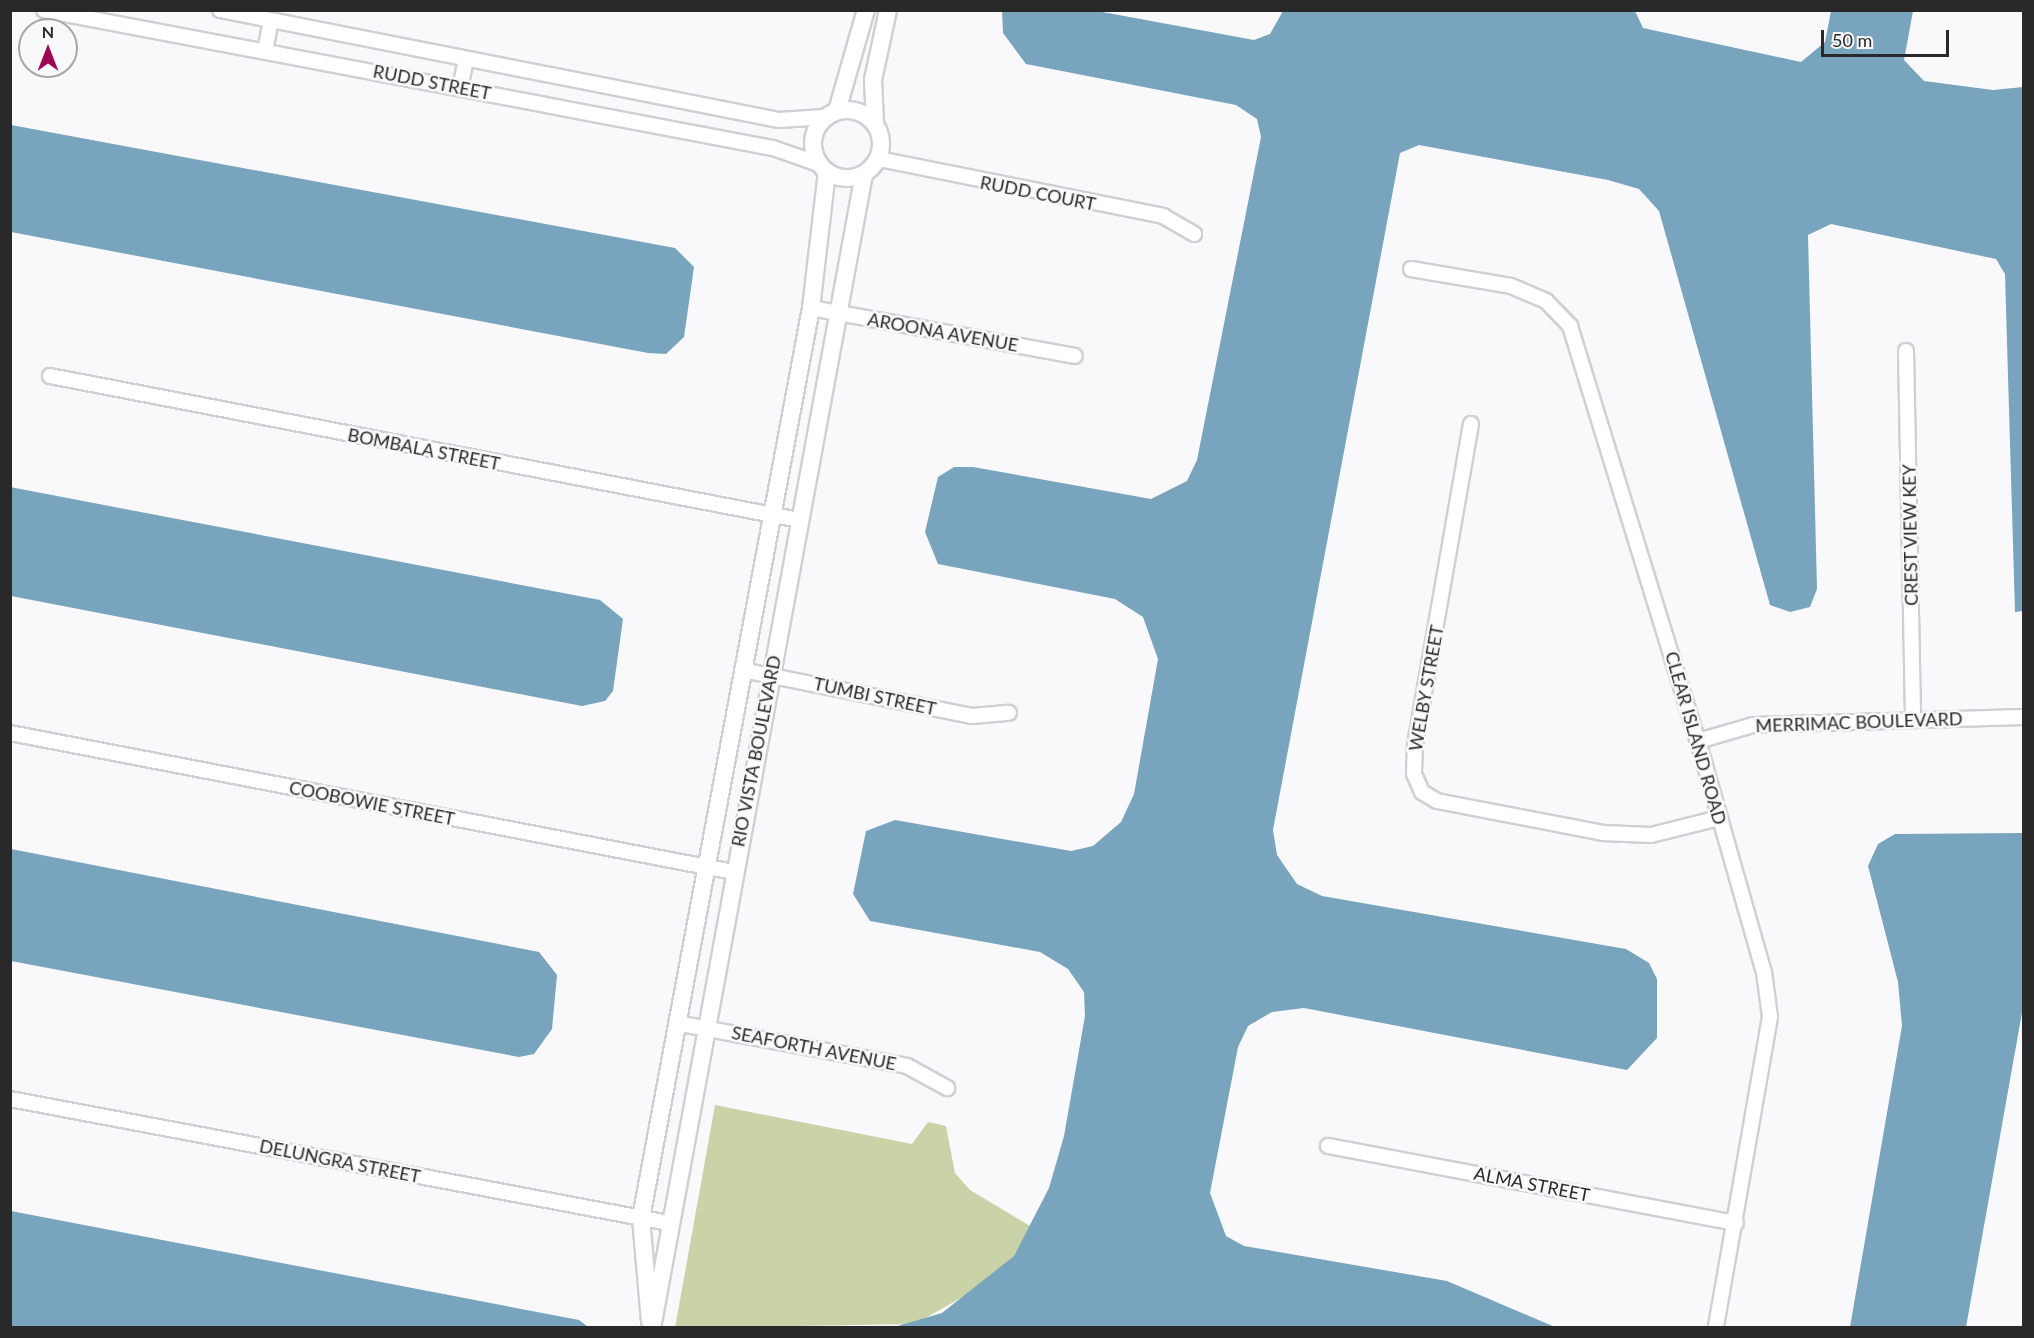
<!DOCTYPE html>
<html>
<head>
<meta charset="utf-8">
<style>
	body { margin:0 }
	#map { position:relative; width:2034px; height:1338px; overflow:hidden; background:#f9f9fc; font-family:Lato,sans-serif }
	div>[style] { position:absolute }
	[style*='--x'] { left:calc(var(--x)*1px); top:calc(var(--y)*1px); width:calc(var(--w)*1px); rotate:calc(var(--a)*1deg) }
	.green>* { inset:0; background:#cad2a8 }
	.water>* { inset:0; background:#78a4bd }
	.roads { filter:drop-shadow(2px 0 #d0d0d4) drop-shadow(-2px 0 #d0d0d4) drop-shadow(0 2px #d0d0d4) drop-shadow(0 -2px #d0d0d4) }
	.minor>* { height:14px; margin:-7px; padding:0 7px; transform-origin:7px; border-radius:7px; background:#fff }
	.tertiary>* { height:16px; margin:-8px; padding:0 8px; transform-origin:8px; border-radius:8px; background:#fff }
	.tertiary>.ring { margin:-8px; padding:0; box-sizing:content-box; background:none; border:16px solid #fff; border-radius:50% }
	span { translate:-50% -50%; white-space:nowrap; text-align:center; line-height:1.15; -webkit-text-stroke:5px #f9f9fc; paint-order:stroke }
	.street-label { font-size:18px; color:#29292a }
	.frame { position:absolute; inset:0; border:12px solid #29292a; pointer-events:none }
	.north { position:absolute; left:18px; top:18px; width:60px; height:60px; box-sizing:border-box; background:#f9f9fc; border:2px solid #a6a6a8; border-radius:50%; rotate:0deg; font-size:16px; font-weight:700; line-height:24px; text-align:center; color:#29292a }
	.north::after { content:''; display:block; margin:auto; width:21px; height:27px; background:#9c0855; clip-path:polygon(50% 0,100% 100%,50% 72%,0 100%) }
	.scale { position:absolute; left:1821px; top:30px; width:128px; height:27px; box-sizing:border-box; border:3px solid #29292a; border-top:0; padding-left:8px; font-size:18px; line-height:21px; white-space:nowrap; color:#29292a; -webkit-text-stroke:4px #f9f9fc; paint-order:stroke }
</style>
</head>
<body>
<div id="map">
	<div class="green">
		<i style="clip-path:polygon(715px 1105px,912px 1144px,928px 1122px,946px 1126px,955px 1173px,970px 1190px,1030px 1226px,1014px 1256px,980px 1287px,915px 1324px,675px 1328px)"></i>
	</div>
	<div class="water">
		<i style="clip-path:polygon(1517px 10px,1635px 11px,1643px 28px,1801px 62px,1825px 42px,1831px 11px,1913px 11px,1904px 60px,1924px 81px,1993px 90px,2023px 87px,2023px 611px,2015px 612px,2005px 274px,1996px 259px,1831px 224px,1808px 235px,1817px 589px,1810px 607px,1790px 612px,1770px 605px,1659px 211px,1639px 189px,1608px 180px,1419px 145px,1400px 153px,1273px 830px,1277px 855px,1297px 884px,1322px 896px,1626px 949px,1649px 963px,1657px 979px,1657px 1038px,1627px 1070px,1304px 1008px,1272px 1012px,1248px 1026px,1238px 1047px,1210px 1193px,1226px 1236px,1244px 1246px,1447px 1281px,1555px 1327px,894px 1327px,942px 1313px,1014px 1256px,1049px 1188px,1064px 1136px,1085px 1016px,1084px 992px,1068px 969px,1040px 952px,870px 921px,853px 894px,866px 831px,895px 820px,1071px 851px,1093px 846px,1121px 822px,1134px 794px,1158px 659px,1143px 617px,1115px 599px,938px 564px,925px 532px,938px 477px,954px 467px,973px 467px,1151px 499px,1187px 481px,1197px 460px,1261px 137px,1257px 119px,1236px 105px,1026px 64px,1003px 33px,1002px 11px,1097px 11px,1254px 40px,1270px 34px,1283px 11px)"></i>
		<i style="clip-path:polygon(11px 125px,675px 248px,694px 267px,684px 337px,666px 354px,648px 353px,11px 232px)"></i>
		<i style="clip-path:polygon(10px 487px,600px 600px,623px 619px,613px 691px,605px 701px,582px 706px,11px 596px)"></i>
		<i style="clip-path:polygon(2023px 833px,2023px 1007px,1966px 1327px,1850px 1327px,1902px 1026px,1898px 982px,1868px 866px,1878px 844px,1895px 834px)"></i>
		<i style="clip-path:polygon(11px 849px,539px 952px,557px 975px,552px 1029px,534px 1054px,519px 1057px,11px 961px)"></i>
		<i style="clip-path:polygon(11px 1211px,579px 1320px,588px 1327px,11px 1327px)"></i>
	</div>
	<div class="roads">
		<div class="minor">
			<i style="--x:44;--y:10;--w:742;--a:10.72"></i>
			<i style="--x:773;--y:148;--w:49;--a:19.2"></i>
			<i style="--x:220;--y:10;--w:570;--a:11.13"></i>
			<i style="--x:779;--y:120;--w:46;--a:-3.7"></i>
			<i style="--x:265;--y:51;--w:31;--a:-79"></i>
			<i style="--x:460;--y:88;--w:29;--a:-78"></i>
			<i style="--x:879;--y:159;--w:290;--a:11.3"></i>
			<i style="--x:1163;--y:216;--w:36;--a:30"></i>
			<i style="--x:1411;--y:269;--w:101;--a:9.6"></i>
			<i style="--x:1511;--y:286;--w:38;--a:23"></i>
			<i style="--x:1546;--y:301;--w:35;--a:46"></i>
			<i style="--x:1570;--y:326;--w:434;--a:72.9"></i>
			<i style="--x:1698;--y:741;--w:240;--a:74.1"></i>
			<i style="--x:1764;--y:972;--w:45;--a:82.4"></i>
			<i style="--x:1770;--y:1017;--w:316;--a:99.9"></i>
			<i style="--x:811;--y:308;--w:268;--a:10.3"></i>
			<i style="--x:1906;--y:351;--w:368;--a:88.9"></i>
			<i style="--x:50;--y:376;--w:763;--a:10.88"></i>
			<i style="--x:1471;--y:424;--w:325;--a:99.9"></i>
			<i style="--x:1415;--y:744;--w:30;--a:92"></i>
			<i style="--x:1414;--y:774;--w:20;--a:66"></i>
			<i style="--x:1422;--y:792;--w:17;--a:31"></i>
			<i style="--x:1437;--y:801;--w:169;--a:10.9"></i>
			<i style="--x:1603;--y:833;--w:48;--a:2.4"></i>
			<i style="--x:1651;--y:835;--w:70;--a:-14"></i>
			<i style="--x:742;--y:670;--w:235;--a:11.3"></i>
			<i style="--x:972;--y:716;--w:37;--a:-5"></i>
			<i style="--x:10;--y:733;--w:736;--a:10.88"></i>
			<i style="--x:1698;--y:741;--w:57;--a:-16.2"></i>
			<i style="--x:1753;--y:725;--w:271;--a:-1.7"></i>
			<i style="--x:676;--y:1023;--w:235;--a:10.5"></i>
			<i style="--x:907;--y:1066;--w:46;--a:28.8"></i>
			<i style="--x:10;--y:1099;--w:671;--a:10.66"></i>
			<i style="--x:1328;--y:1146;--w:415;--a:10.7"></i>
		</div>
		<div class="tertiary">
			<i class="ring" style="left:813px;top:110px;width:52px;height:52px"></i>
			<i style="--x:837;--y:111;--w:105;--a:-74"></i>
			<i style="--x:875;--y:123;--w:43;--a:-92.7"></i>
			<i style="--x:873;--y:80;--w:72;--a:-77.9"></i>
			<i style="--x:650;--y:1321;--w:103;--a:-95"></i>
			<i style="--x:641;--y:1218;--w:926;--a:-79.42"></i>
			<i style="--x:811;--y:308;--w:137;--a:-83.3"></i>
			<i style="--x:652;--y:1328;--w:1173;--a:-79.59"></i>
		</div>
	</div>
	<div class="street-label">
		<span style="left:432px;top:82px;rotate:11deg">RUDD STREET</span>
		<span style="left:1038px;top:193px;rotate:11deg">RUDD COURT</span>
		<span style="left:943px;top:332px;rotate:10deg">AROONA AVENUE</span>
		<span style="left:424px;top:449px;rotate:11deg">BOMBALA STREET</span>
		<span style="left:1910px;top:535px;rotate:-91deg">CREST VIEW KEY</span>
		<span style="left:1426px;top:688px;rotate:-80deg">WELBY STREET</span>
		<span style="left:875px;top:696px;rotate:12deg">TUMBI STREET</span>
		<span style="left:1859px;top:722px;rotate:-2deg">MERRIMAC BOULEVARD</span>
		<span style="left:1696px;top:738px;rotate:74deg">CLEAR ISLAND ROAD</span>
		<span style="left:756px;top:751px;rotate:-79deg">RIO VISTA BOULEVARD</span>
		<span style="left:372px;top:803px;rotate:11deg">COOBOWIE STREET</span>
		<span style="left:814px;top:1048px;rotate:11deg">SEAFORTH AVENUE</span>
		<span style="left:340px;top:1161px;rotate:11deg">DELUNGRA STREET</span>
		<span style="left:1532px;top:1184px;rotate:11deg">ALMA STREET</span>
	</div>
	<div class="frame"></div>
	<div class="north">N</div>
	<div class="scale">50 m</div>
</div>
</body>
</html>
